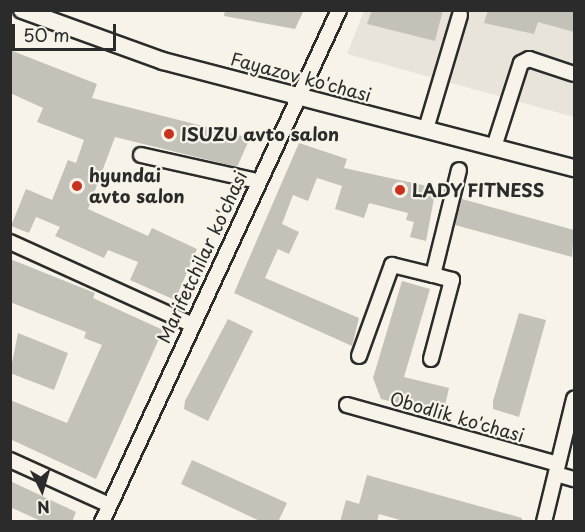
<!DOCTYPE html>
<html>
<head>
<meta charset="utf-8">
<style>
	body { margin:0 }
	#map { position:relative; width:585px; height:532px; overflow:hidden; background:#f7f3e8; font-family:"Playpen Sans",sans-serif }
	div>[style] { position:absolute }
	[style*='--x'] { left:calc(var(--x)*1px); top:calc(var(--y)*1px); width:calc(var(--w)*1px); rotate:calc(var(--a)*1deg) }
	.built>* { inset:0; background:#e8e4da }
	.building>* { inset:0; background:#c4c1b9 }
	.roads { filter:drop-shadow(2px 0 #2b2b2b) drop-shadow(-2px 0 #2b2b2b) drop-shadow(0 2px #2b2b2b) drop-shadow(0 -2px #2b2b2b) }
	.minor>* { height:14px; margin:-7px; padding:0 7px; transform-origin:7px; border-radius:7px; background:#f7f3e8 }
	.major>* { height:16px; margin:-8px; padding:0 8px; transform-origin:8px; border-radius:8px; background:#f7f3e8 }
	.dots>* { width:16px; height:16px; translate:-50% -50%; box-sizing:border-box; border:3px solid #f7f3e8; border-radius:50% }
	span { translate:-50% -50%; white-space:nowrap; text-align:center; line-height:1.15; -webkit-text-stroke:4.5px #f7f3e8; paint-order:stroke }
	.street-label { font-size:18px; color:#2b2b2b }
	.poi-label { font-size:18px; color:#2b2b2b; font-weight:700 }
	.left { translate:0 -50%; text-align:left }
	.frame { position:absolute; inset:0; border:12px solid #2b2b2b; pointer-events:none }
	.north { position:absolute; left:12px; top:460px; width:60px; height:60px; -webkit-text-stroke:4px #f7f3e8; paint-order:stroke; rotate:175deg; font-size:16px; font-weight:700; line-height:24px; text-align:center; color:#2b2b2b }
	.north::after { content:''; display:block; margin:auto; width:21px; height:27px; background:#2b2b2b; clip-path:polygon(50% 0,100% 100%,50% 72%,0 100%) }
	.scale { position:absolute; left:12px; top:24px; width:104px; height:27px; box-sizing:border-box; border:3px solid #2b2b2b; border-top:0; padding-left:8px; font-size:18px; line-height:21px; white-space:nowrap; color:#2b2b2b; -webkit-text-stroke:4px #f7f3e8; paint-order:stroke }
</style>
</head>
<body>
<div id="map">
	<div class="built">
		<i style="clip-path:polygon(364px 11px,574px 11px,574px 117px,347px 54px)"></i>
	</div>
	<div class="building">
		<i style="clip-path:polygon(225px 10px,304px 10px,295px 29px,224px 16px)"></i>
		<i style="clip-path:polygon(372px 10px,443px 10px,435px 41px,367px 24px)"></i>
		<i style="clip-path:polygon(488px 10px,574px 10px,574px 32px,538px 22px,534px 34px,484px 23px)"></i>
		<i style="clip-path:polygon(10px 50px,97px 84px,92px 98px,250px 138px,237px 167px,115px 137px,88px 209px,148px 236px,152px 228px,197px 249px,175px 300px,130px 280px,138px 262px,108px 250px,104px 258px,55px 236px,60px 227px,36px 217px,29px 233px,11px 226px,26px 189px,52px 200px,68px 160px,76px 163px,84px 140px,37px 122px,43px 108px,10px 93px)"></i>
		<i style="clip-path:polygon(299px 143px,347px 159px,344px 168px,436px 188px,426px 241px,410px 237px,414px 222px,406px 220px,408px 213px,369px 203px,364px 218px,335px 209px,342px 186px,317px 178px,308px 201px,293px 195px,282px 224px,299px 232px,289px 254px,278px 249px,265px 278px,359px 318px,352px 346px,234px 293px)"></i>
		<i style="clip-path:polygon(462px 199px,574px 230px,572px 257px,455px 225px)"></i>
		<i style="clip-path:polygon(10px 259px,95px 293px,93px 298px,163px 330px,96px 479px,10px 439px,10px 400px,67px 423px,102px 345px,84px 338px,86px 332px,10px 302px)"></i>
		<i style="clip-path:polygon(402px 281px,430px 289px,404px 377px,449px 388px,443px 414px,381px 399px,373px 378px)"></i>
		<i style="clip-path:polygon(519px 313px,546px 320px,519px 417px,493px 409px,493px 401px)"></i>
		<i style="clip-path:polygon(228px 319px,253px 331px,208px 421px,184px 409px,185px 401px)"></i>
		<i style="clip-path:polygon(18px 333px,68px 353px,54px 390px,10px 373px)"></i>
		<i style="clip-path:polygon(192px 460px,287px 503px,278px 522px,262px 522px,181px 484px)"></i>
		<i style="clip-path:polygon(367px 475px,522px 518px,522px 522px,407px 522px,379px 514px,377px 522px,340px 522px,346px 500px,359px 504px)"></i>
		<i style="clip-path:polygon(10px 481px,76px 512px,72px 522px,43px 522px,10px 507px)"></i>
	</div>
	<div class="roads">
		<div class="minor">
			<i style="--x:426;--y:129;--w:119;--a:-73.4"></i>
			<i style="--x:494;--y:147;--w:88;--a:-72.2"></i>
			<i style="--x:521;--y:63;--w:9;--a:-27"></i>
			<i style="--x:529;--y:59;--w:47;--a:18.4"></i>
			<i style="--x:141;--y:155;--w:119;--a:12.6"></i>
			<i style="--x:10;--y:242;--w:199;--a:24.4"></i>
			<i style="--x:359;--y:356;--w:97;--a:-70.1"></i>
			<i style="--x:392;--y:265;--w:42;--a:13.7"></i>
			<i style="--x:433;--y:275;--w:108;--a:-76.1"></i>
			<i style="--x:431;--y:359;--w:82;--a:-75.1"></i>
			<i style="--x:452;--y:280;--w:20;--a:-165"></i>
			<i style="--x:347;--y:405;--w:219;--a:15.6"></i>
			<i style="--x:10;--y:460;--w:109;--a:24.4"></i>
			<i style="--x:556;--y:474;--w:19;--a:16"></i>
			<i style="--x:102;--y:522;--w:564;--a:-65.16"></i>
			<i style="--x:544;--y:522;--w:127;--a:-76.3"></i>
		</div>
		<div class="major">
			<i style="--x:22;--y:10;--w:150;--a:19.9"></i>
			<i style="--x:163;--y:61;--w:425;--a:14.6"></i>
		</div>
	</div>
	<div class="dots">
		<i style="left:169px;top:134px;background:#c8321e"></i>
		<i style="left:77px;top:186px;background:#c8321e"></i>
		<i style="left:400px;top:190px;background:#c8321e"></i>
	</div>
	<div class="street-label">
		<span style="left:301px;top:77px;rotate:15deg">Fayazov ko'chasi</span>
		<span style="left:202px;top:257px;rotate:-65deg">Marifetchilar ko'chasi</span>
		<span style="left:457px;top:417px;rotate:16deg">Obodlik ko'chasi</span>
	</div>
	<div class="poi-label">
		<span class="left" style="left:181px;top:134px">ISUZU avto salon</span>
		<span class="left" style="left:89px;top:186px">hyundai<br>avto salon</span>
		<span class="left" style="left:412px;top:190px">LADY FITNESS</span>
	</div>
	<div class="frame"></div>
	<div class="north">N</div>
	<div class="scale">50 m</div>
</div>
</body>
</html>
